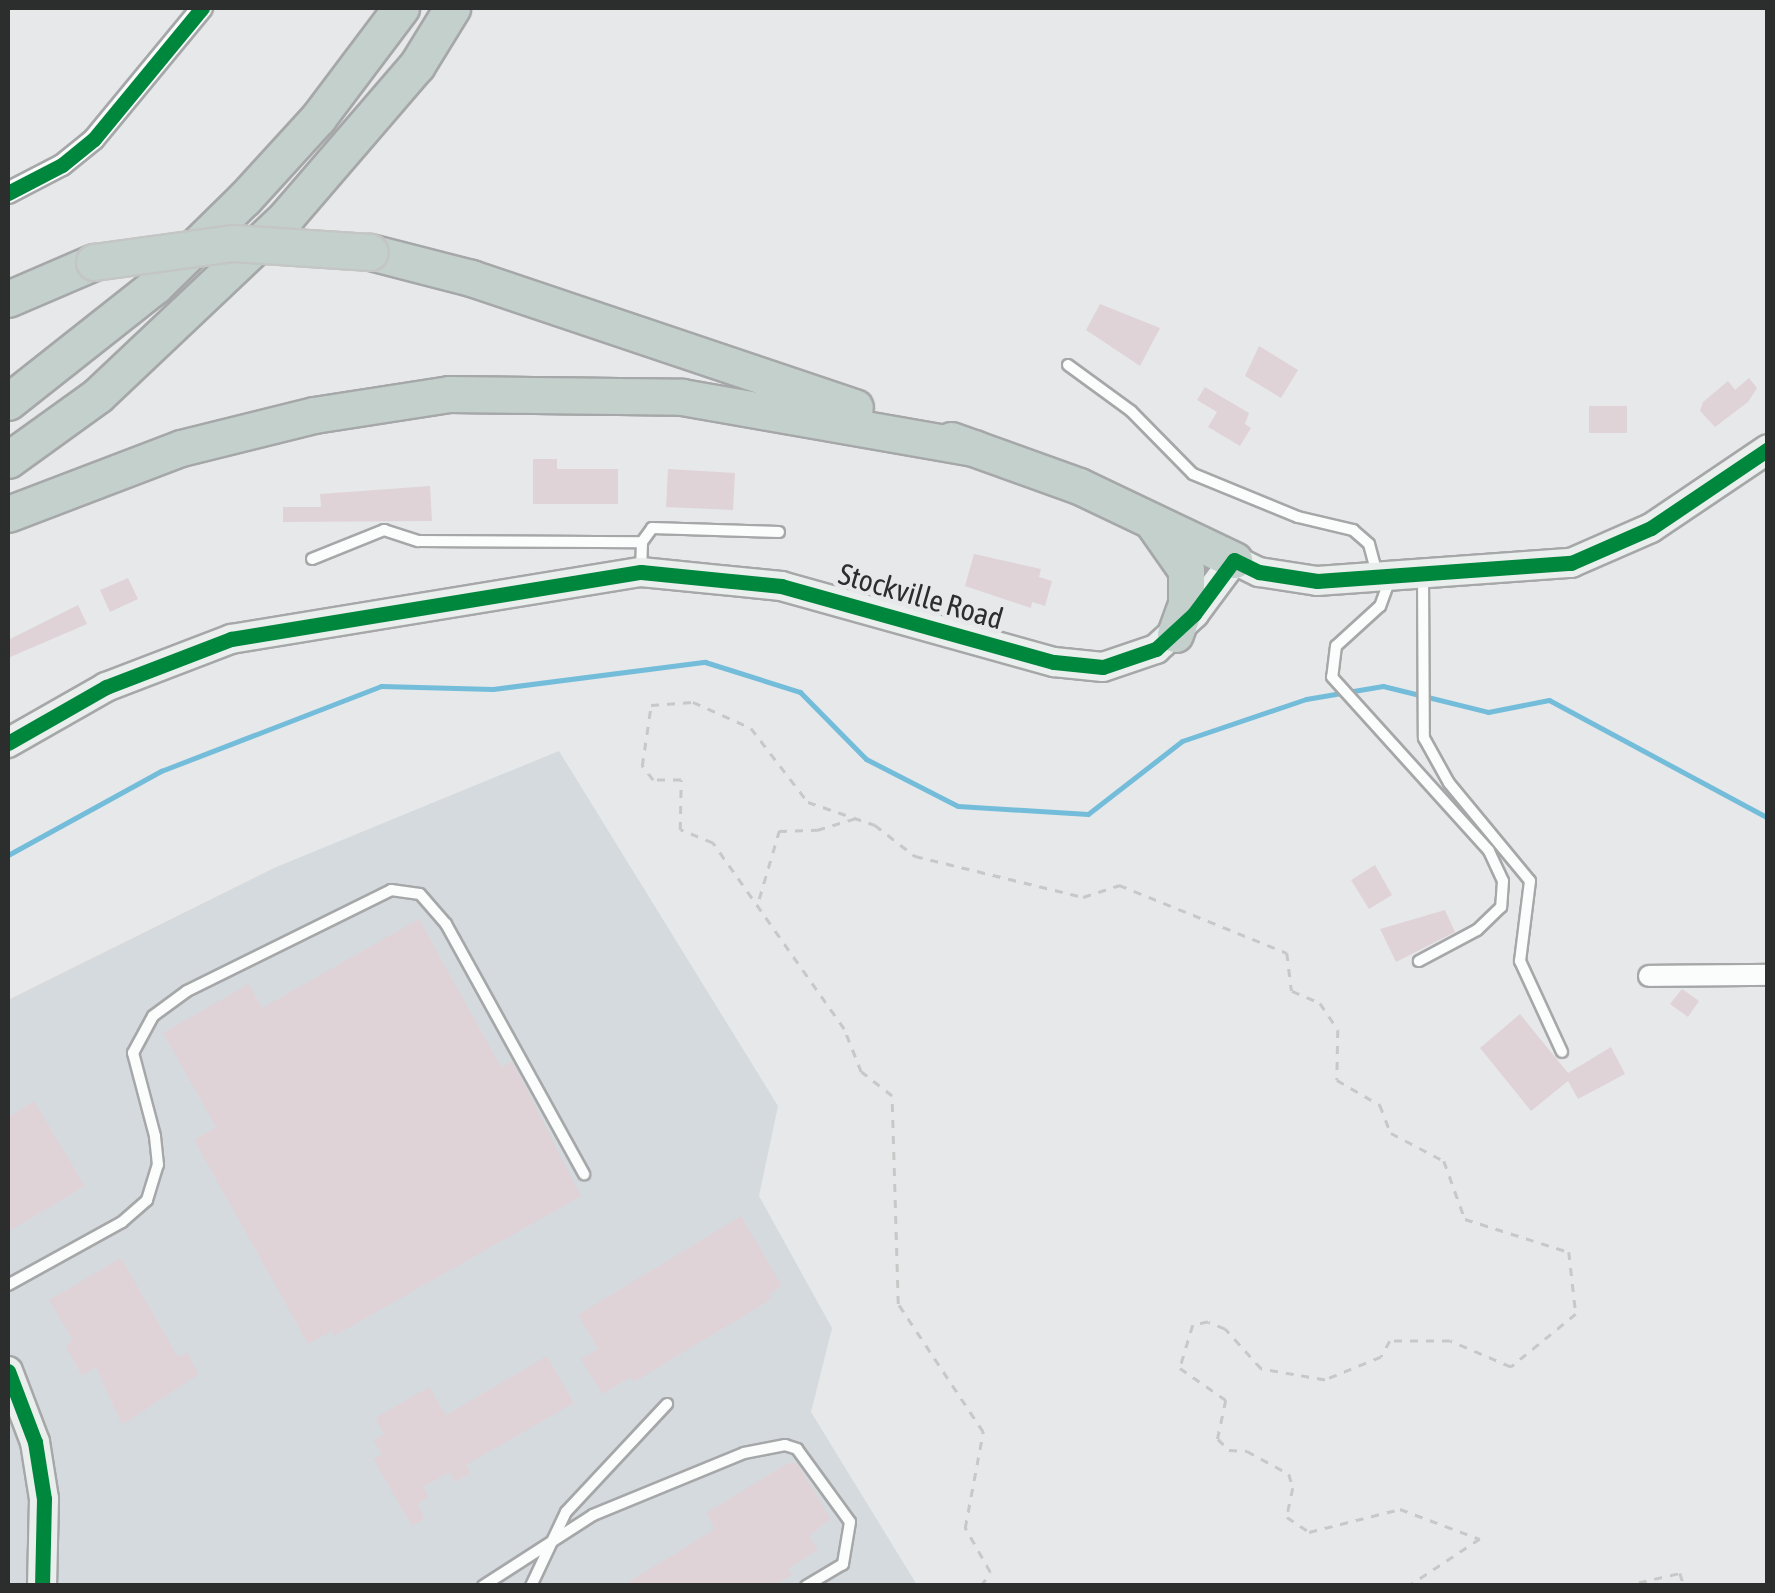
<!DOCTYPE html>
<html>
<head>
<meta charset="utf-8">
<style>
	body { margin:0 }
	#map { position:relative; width:1775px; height:1593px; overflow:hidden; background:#e7e8e9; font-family:"Asap Condensed",sans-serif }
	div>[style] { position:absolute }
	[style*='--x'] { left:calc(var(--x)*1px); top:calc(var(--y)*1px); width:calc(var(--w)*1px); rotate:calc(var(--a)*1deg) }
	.built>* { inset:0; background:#d4dade }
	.stream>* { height:5px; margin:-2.5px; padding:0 2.5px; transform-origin:2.5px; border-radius:2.5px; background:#74bdda }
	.building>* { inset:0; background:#dfd3d8 }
	.path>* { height:2.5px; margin-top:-1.25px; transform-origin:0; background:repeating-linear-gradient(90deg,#c7c8c8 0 8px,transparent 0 16px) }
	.roads { filter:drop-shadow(2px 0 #a6a7a8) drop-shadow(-2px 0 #a6a7a8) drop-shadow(0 2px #a6a7a8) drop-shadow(0 -2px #a6a7a8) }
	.lane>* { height:10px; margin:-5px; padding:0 5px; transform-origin:5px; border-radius:5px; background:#fbfcfc }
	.street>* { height:20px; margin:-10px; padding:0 10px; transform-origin:10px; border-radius:10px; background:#fbfcfc }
	.secondary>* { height:28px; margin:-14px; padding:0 14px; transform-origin:14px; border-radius:14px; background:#eaefed }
	.highway>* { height:35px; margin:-17.5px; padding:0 17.5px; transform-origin:17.5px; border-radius:17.5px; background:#c3d0cc }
	.bridges { filter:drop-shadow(2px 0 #c4c5c5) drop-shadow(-2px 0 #c4c5c5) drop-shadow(0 2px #c4c5c5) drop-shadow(0 -2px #c4c5c5) }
	.highway-bridge>* { height:35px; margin:-17.5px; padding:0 17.5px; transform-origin:17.5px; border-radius:17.5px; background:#c3d0cc }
	.cycleway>* { height:15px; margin:-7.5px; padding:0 7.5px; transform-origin:7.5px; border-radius:7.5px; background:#00873e }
	span { translate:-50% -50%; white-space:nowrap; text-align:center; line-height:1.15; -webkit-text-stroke:10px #e6e8ea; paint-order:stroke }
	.street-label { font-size:30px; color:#2c2d2d }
	.frame { position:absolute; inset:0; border:10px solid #2c2d2d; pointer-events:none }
</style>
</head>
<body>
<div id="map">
	<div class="built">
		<i style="clip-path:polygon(559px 751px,778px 1106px,759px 1196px,832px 1328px,811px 1412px,917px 1585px,8px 1586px,8px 1000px,274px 868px)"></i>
	</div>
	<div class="stream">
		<i style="--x:8;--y:855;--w:175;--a:-28.8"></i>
		<i style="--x:161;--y:771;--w:236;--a:-21.1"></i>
		<i style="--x:381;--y:686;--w:112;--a:1.5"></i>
		<i style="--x:493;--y:689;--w:214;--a:-7.3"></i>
		<i style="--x:705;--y:662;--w:100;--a:17.5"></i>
		<i style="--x:800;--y:692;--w:94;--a:45.4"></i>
		<i style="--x:866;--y:759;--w:103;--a:27.1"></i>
		<i style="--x:958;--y:806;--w:130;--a:3.5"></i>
		<i style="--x:1088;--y:814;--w:119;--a:-37.8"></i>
		<i style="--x:1182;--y:741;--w:131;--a:-18.7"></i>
		<i style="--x:1306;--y:699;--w:78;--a:-9.6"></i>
		<i style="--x:1383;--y:686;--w:108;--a:13.9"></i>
		<i style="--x:1488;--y:712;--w:62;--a:-11.1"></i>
		<i style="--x:1549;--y:700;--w:249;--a:28.3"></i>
	</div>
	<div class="building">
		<i style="clip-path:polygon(1100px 304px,1160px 328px,1140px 366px,1086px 330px)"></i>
		<i style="clip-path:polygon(1259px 346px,1298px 370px,1281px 398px,1245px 376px)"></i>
		<i style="clip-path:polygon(1749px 378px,1757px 388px,1748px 402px,1715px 427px,1700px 411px,1703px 402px,1728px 381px,1735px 390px)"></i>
		<i style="clip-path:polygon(1205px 387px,1249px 413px,1245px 424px,1251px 428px,1240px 446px,1208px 427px,1217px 412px,1197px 400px)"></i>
		<i style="clip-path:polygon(1589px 406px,1627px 406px,1627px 433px,1589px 433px)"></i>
		<i style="clip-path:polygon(533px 459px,557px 459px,557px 469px,618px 469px,618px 504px,533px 504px)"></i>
		<i style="clip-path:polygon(668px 469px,735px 473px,733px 510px,666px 507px)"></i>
		<i style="clip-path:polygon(430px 486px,432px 521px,283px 522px,283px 507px,321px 507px,320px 494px)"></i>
		<i style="clip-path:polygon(974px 554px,1041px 569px,1039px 577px,1052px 581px,1045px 606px,1032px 602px,1031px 608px,965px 586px)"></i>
		<i style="clip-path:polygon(128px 578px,138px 599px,110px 612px,100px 590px)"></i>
		<i style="clip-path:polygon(78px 605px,87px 624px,8px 658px,8px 640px)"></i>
		<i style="clip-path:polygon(1375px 865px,1392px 895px,1369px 909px,1351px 880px)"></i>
		<i style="clip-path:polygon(1445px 910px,1455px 932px,1396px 962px,1380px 929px)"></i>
		<i style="clip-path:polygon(419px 919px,501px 1067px,512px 1061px,581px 1196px,334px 1336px,332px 1331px,308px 1344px,194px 1140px,216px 1127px,163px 1033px,249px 984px,262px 1008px)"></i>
		<i style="clip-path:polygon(1682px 989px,1699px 1001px,1688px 1017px,1670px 1004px)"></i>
		<i style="clip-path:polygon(1520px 1014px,1568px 1073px,1611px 1047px,1625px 1074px,1578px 1099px,1568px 1081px,1531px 1111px,1480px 1048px)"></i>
		<i style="clip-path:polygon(34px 1101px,85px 1186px,8px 1232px,8px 1117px)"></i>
		<i style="clip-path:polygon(741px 1216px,782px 1286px,769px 1294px,772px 1299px,634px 1382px,631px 1377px,602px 1394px,581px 1359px,598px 1349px,578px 1315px)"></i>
		<i style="clip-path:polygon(121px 1258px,178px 1357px,187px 1352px,199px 1374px,122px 1425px,96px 1367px,82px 1376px,66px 1347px,72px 1339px,49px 1300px)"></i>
		<i style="clip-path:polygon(547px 1356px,574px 1403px,466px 1465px,471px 1473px,455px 1482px,449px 1472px,423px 1487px,429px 1497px,417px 1504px,425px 1518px,412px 1526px,373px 1459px,382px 1454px,373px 1440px,384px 1434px,375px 1418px,429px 1387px,446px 1415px)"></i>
		<i style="clip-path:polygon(788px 1463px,797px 1463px,831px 1519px,809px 1536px,818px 1550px,788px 1569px,792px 1575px,773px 1586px,622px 1586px,715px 1529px,706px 1513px)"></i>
	</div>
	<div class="path">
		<i style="--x:759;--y:899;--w:71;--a:-73.6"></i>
		<i style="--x:779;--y:831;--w:38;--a:-2"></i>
		<i style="--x:817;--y:830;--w:39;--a:-17"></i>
		<i style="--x:981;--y:1586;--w:17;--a:-57"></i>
		<i style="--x:990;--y:1572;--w:51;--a:-119.6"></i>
		<i style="--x:965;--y:1528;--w:98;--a:-79.4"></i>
		<i style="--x:983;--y:1432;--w:154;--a:-123.6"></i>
		<i style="--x:898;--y:1304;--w:208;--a:-91.7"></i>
		<i style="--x:892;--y:1096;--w:39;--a:-142"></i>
		<i style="--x:861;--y:1072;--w:46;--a:-111.6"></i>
		<i style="--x:844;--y:1029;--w:228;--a:-125.2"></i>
		<i style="--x:713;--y:843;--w:35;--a:-158"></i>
		<i style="--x:680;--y:830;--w:50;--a:-88.9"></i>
		<i style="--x:681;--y:780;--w:28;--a:180"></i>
		<i style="--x:653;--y:780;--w:18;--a:-128"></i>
		<i style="--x:642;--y:766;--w:62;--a:-81.6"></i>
		<i style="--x:651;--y:705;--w:42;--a:-4.1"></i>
		<i style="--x:693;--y:702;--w:64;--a:24.1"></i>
		<i style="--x:751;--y:728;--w:93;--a:52.4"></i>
		<i style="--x:808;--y:802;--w:71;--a:18.9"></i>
		<i style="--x:875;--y:825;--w:51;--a:37.8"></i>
		<i style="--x:915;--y:856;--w:173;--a:13.7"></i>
		<i style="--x:1083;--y:897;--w:38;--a:-18"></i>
		<i style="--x:1119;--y:885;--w:181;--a:22"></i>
		<i style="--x:1287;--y:953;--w:38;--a:83"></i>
		<i style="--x:1292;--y:991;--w:30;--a:23"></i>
		<i style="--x:1320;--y:1003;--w:32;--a:56"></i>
		<i style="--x:1338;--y:1030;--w:50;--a:91.1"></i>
		<i style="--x:1337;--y:1080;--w:50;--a:30.2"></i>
		<i style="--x:1380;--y:1105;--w:30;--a:69"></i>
		<i style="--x:1391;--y:1133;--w:60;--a:27.8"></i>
		<i style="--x:1444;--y:1161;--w:62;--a:70.1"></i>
		<i style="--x:1465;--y:1219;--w:109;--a:17.6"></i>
		<i style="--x:1569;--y:1252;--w:62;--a:83.6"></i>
		<i style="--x:1576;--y:1314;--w:84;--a:140.8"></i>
		<i style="--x:1511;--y:1367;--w:66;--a:-156.9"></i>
		<i style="--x:1450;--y:1341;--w:60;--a:180"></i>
		<i style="--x:1390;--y:1341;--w:18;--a:119"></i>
		<i style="--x:1381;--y:1357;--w:61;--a:157.7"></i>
		<i style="--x:1325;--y:1380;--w:65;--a:-170.2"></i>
		<i style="--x:1261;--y:1369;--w:54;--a:-132"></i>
		<i style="--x:1225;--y:1329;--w:18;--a:-158"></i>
		<i style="--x:1208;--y:1322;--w:15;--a:169"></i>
		<i style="--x:1193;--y:1325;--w:45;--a:106.8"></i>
		<i style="--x:1180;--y:1368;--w:56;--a:34.8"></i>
		<i style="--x:1226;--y:1400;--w:40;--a:102"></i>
		<i style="--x:1218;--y:1439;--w:16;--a:45"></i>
		<i style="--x:1229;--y:1450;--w:18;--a:3"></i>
		<i style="--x:1247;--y:1451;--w:48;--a:28.7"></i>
		<i style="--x:1289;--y:1474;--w:15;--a:74"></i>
		<i style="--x:1293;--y:1488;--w:30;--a:102"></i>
		<i style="--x:1287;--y:1517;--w:27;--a:34"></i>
		<i style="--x:1309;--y:1532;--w:94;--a:-14.2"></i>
		<i style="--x:1400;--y:1509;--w:85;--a:20.6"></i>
		<i style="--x:1480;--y:1539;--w:85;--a:146.5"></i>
		<i style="--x:1623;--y:1586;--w:58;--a:-12.8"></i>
		<i style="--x:1680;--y:1573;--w:14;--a:73"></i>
	</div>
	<div class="roads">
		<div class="lane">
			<i style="--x:1068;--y:365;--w:78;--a:36.1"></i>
			<i style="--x:1131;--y:411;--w:88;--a:45.5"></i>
			<i style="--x:1193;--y:474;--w:113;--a:22.3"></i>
			<i style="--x:1298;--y:517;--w:57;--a:13.3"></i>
			<i style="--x:1353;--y:530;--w:21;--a:41"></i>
			<i style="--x:1369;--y:544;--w:30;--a:75"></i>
			<i style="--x:312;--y:559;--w:78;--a:-21.9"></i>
			<i style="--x:384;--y:530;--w:36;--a:18"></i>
			<i style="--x:418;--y:541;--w:224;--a:0.3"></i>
			<i style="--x:641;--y:571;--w:29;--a:-88"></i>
			<i style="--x:642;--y:542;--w:17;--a:-54"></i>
			<i style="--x:652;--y:528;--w:127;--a:1.8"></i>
			<i style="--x:1423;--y:573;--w:165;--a:89.7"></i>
			<i style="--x:1424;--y:738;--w:51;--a:60.9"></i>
			<i style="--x:1449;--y:783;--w:127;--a:50.4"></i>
			<i style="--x:1530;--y:881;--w:81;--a:97.1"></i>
			<i style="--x:1520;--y:961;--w:100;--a:65.2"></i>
			<i style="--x:1390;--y:579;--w:29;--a:110"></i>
			<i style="--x:1380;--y:606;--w:59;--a:137.7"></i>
			<i style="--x:1336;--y:646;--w:31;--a:97"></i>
			<i style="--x:1332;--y:677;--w:234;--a:47.9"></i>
			<i style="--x:1489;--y:851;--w:33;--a:65"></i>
			<i style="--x:1503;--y:881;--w:26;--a:94"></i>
			<i style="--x:1501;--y:907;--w:33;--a:136"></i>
			<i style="--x:1477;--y:930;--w:66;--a:151.9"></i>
			<i style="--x:8;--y:1285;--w:130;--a:-28.9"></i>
			<i style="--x:122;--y:1222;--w:33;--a:-41"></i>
			<i style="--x:147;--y:1200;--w:37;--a:-73"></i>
			<i style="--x:158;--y:1165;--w:29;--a:-96"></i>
			<i style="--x:155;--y:1136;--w:86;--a:-104.8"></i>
			<i style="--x:133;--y:1053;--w:42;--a:-61.6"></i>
			<i style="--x:153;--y:1016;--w:42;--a:-36.3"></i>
			<i style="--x:187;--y:991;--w:228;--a:-26.3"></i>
			<i style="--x:391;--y:890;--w:29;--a:8"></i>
			<i style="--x:420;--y:894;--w:40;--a:49"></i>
			<i style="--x:446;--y:924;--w:286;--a:61.1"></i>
			<i style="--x:483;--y:1586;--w:131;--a:-32.8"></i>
			<i style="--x:593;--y:1515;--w:163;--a:-22.3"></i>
			<i style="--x:744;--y:1453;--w:42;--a:-11"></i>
			<i style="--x:785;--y:1445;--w:13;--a:18"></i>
			<i style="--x:797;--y:1449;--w:90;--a:54"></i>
			<i style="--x:850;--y:1522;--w:43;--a:99.5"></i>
			<i style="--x:843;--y:1564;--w:43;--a:149.3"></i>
			<i style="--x:531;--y:1586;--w:82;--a:-64.7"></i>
			<i style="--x:566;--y:1512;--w:148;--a:-46.9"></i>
		</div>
		<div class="street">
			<i style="--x:8;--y:193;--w:61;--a:-27.4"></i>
			<i style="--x:62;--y:165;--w:41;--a:-39.1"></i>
			<i style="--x:94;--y:139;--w:170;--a:-50.5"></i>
			<i style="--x:1649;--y:976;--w:119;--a:-0.5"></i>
		</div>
		<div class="secondary">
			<i style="--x:8;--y:743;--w:113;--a:-29.7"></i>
			<i style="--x:106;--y:687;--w:134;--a:-21"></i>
			<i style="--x:231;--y:639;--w:415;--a:-9.3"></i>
			<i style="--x:641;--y:572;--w:141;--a:5.7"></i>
			<i style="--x:781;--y:586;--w:283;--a:15.6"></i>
			<i style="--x:1054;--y:662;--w:49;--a:5.8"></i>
			<i style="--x:1103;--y:667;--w:56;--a:-18.8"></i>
			<i style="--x:1156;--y:649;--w:52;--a:-42.6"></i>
			<i style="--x:1194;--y:614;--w:67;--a:-53.5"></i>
			<i style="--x:1234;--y:560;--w:28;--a:26"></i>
			<i style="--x:1259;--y:572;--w:59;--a:8.8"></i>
			<i style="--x:1317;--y:581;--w:255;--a:-4.1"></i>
			<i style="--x:1571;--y:563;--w:87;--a:-23.6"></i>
			<i style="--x:1651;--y:528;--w:141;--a:-34"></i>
			<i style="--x:8;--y:1371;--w:76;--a:69.2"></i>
			<i style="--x:35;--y:1442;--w:58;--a:81"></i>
			<i style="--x:44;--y:1499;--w:87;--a:91.3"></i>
		</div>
		<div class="highway">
			<i style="--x:370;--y:252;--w:104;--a:14.4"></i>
			<i style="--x:471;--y:278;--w:405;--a:18.6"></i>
			<i style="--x:8;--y:299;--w:94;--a:-23.3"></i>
			<i style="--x:8;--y:402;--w:187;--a:-38.3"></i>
			<i style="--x:155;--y:286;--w:126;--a:-44.4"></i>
			<i style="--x:245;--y:198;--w:108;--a:-47.6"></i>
			<i style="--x:318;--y:118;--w:138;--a:-53"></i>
			<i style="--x:951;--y:440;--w:136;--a:19.8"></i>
			<i style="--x:1079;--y:486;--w:172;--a:25.5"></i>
			<i style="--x:8;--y:460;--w:111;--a:-35.8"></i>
			<i style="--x:98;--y:395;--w:260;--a:-43.4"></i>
			<i style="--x:287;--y:216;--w:199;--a:-49.3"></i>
			<i style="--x:417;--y:65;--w:67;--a:-58.4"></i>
			<i style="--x:8;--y:514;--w:185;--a:-20.9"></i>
			<i style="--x:181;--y:448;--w:137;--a:-13.9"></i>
			<i style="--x:314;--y:415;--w:137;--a:-8.8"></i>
			<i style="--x:449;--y:394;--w:233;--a:0.7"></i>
			<i style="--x:682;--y:397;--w:296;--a:9.9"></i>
			<i style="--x:1153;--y:523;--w:57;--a:54.9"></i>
			<i style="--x:1186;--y:570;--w:34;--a:90"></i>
			<i style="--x:1186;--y:604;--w:32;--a:110"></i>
		</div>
	</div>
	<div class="bridges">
		<div class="highway-bridge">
			<i style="--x:94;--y:262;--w:140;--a:-7.8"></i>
			<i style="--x:233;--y:243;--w:137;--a:3.8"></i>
		</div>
	</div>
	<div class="cycleway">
		<i style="--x:8;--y:193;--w:61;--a:-27.4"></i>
		<i style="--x:62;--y:165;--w:41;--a:-39.1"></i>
		<i style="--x:94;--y:139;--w:170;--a:-50.5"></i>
		<i style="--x:8;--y:743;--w:113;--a:-29.7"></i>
		<i style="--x:106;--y:687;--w:134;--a:-21"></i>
		<i style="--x:231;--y:639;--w:415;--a:-9.3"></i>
		<i style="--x:641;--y:572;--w:141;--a:5.7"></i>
		<i style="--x:781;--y:586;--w:283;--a:15.6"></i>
		<i style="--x:1054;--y:662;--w:49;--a:5.8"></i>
		<i style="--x:1103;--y:667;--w:56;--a:-18.8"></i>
		<i style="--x:1156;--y:649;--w:52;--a:-42.6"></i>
		<i style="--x:1194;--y:614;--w:67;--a:-53.5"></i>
		<i style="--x:1234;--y:560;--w:28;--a:26"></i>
		<i style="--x:1259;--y:572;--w:59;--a:8.8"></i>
		<i style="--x:1317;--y:581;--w:255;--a:-4.1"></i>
		<i style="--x:1571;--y:563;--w:87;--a:-23.6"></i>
		<i style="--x:1651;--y:528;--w:141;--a:-34"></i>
		<i style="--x:8;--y:1371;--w:76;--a:69.2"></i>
		<i style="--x:35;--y:1442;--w:58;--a:81"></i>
		<i style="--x:44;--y:1499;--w:87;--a:91.3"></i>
	</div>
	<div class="street-label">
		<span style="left:921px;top:596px;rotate:16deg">Stockville Road</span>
	</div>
	<div class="frame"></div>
</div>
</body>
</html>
